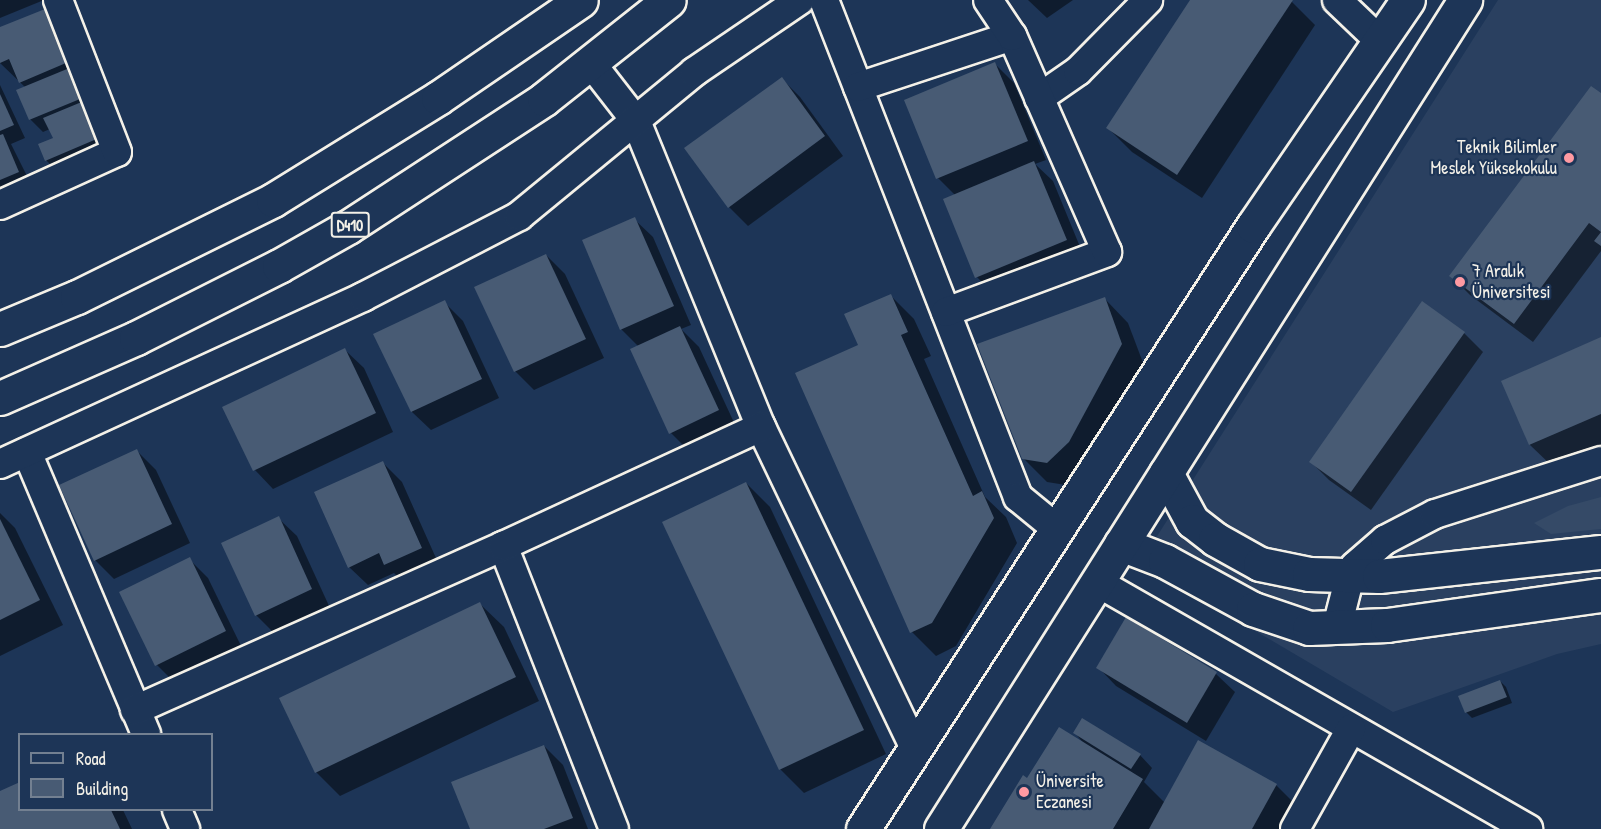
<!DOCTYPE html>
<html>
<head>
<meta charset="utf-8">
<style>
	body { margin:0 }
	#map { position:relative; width:1601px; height:829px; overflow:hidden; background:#1d3557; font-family:"Patrick Hand",sans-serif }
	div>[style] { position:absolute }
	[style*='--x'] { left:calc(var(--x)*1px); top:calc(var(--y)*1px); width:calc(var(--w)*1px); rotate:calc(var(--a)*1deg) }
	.built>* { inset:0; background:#2a4060 }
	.green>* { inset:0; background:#354a67 }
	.shadow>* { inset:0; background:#0007 }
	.building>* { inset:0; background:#485b74 }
	.roads { filter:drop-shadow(2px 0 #f4f1e8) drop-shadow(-2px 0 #f4f1e8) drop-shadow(0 2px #f4f1e8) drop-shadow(0 -2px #f4f1e8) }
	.street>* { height:28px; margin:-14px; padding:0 14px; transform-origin:14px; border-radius:14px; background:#1d3557 }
	.secondary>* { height:33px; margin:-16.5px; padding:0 16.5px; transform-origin:16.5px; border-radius:16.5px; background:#1d3557 }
	.highway>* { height:33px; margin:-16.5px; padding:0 16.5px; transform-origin:16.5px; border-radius:16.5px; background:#1d3557 }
	.dots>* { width:16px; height:16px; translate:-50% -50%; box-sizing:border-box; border:3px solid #1d3557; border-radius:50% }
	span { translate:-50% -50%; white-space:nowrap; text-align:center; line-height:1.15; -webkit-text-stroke:4.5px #1d3557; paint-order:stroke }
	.shield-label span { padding:2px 4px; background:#1d3557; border:2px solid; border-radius:4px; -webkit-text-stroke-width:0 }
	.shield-label { font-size:16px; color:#f4f1e8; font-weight:700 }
	.poi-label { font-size:18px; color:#f4f1e8 }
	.right { translate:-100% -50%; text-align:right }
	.left { translate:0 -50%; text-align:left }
	.legend { position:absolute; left:18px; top:733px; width:195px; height:78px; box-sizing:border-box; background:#1d3557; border:2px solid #738091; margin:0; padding:8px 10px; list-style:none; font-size:18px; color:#f4f1e8 }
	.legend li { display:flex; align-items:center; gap:12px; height:30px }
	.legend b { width:30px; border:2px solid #738091 }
</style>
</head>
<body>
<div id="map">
	<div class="built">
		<i style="clip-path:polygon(1498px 0,1601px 0,1601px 644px,1557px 654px,1393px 712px,1140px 563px)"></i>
	</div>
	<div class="green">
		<i style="clip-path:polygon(1601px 497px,1601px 529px,1551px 534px,1534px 523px,1568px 506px)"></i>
	</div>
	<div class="shadow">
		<i style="clip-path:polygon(0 0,44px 0,0 18px)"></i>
		<i style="clip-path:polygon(1028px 0,1073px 0,1047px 18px)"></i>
		<i style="clip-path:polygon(1192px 0,1290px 0,1315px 25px,1202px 198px,1132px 152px,1108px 128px)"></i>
		<i style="clip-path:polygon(50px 8px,111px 150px,59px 173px,46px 160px,55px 139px,50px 129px,43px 132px,30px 119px,26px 88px,0 63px,0 29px)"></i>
		<i style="clip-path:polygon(995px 64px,1014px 83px,1046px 160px,1035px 164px,1053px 181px,1085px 259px,995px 296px,977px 277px,955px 195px,938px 178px)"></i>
		<i style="clip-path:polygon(782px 79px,800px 97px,843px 156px,748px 226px,729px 207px,686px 149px)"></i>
		<i style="clip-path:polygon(0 85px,25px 138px,11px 144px,31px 184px,0 198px)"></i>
		<i style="clip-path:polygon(1601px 95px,1601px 251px,1533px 342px,1470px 295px,1451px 276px)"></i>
		<i style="clip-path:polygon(634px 219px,653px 237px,691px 325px,681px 329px,699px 347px,737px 429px,689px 451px,671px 433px,639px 347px,621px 329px)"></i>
		<i style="clip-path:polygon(546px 255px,565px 274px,604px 358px,534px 390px,515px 371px)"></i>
		<i style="clip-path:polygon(890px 295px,914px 319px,931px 356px,924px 359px,985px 497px,1006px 517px,1017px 543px,956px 646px,936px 656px,912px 632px,860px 346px)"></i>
		<i style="clip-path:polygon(1105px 299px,1128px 323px,1145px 368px,1072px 486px,1047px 482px,1023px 458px)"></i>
		<i style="clip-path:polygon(444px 302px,463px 321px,499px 398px,431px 430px,412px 412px,375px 335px)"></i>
		<i style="clip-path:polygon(1422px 303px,1464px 333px,1483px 352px,1371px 510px,1329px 480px,1311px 462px)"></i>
		<i style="clip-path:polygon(1601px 339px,1601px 448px,1554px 468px,1530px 445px,1503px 382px)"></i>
		<i style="clip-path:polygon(345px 350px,364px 368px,393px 432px,273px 489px,255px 470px,224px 408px)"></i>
		<i style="clip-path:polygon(137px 451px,156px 470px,190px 543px,114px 579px,95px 560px)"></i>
		<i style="clip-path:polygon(383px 463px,402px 482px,440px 567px,404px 583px,394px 573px,368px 585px,349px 567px)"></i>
		<i style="clip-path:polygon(746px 483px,770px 507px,886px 754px,804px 793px,780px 769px)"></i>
		<i style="clip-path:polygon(0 513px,15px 528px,63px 625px,0 656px)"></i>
		<i style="clip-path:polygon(278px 518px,297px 536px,330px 608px,275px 634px,256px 615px)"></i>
		<i style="clip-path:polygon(189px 559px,208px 578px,243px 650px,175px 683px,157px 665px)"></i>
		<i style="clip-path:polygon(480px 604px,504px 627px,539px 701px,340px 796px,316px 772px)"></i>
		<i style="clip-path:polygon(1126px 619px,1216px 674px,1235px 692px,1206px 741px,1116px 686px,1098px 667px)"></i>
		<i style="clip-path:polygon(1500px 681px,1506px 687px,1512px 703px,1472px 718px,1466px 712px)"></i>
		<i style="clip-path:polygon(1075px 733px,1140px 755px,1152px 768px,1144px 782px,1165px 803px,1276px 785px,1300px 809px,1289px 829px,992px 829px,1028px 780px,1085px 745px)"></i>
		<i style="clip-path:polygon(544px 746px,563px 765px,588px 829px,471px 829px)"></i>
		<i style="clip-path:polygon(0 793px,20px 810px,123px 810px,132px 829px,0 829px)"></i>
	</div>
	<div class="building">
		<i style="clip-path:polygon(1190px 0,1293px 0,1177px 175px,1106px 128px)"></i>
		<i style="clip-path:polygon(50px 7px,73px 60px,19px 83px,9px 59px,0 63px,0 27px)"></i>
		<i style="clip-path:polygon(995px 62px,1028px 141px,936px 179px,904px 100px)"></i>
		<i style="clip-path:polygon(67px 69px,80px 99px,29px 120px,16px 90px)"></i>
		<i style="clip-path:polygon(782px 77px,825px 136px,728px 208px,684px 148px)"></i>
		<i style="clip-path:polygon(1591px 86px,1601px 93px,1601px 246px,1594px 241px,1601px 232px,1589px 223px,1514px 324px,1449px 276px)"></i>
		<i style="clip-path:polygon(0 94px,14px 125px,0 131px)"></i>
		<i style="clip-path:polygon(84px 101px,99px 138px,45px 161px,38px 144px,53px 138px,43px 118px)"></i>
		<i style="clip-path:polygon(3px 134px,19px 172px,0 180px,0 135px)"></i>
		<i style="clip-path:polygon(1034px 161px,1067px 240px,975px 278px,943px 199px)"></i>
		<i style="clip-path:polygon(635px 217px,674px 306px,620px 330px,582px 240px)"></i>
		<i style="clip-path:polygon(546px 254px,586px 339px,514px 372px,474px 287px)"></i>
		<i style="clip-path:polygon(891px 294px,908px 332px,901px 335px,973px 496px,982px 491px,994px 518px,932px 623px,910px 633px,795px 373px,858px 345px,844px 314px)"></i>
		<i style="clip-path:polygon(1105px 297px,1122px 344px,1069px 442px,1047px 463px,1022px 459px,977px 344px)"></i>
		<i style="clip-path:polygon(445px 300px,482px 379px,411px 412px,373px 334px)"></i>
		<i style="clip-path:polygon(1422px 301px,1465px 332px,1351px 492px,1309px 462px)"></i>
		<i style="clip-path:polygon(680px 326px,719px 410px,669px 434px,630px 349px)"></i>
		<i style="clip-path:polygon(1601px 337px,1601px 414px,1529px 445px,1501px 381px)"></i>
		<i style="clip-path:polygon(345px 348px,376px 413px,253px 471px,222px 407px)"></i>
		<i style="clip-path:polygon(137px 449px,172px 524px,94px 561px,59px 485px)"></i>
		<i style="clip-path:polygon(383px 461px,422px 548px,384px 565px,379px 553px,348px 568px,314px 492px)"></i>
		<i style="clip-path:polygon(746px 482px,864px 730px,779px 770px,662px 522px)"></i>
		<i style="clip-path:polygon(279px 516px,312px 589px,255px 616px,221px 543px)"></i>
		<i style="clip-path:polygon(0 519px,40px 600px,0 620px)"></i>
		<i style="clip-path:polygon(190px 557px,226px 631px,155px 666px,119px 592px)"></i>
		<i style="clip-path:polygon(480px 602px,516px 677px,315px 773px,279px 698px)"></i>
		<i style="clip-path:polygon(1126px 617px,1217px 672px,1187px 723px,1096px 668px)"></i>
		<i style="clip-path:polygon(1500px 680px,1507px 697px,1465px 713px,1458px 696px)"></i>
		<i style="clip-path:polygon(1082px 718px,1141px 754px,1131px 769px,1073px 733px)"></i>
		<i style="clip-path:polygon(1059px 727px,1143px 779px,1113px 829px,990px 829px,1023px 775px,1027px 778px)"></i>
		<i style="clip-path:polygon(1198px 740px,1277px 784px,1252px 829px,1149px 829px)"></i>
		<i style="clip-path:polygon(544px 745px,573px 818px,544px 829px,470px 829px,451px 782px)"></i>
		<i style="clip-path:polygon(20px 782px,20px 810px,111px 810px,120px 829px,0 829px,0 791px)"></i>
	</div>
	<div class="roads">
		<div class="street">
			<i style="--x:824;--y:0;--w:534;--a:68.68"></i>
			<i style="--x:1018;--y:497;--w:50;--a:39.4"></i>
			<i style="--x:1337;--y:0;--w:61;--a:43.7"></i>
			<i style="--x:590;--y:62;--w:75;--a:52.1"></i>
			<i style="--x:636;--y:121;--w:331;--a:67.8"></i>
			<i style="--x:761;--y:427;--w:356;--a:64.4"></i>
			<i style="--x:858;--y:87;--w:162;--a:-18.3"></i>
			<i style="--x:1039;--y:98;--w:47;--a:-34.7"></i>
			<i style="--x:1078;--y:71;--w:100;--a:-45.4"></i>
			<i style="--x:0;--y:205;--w:128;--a:-24.4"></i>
			<i style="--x:117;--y:152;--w:163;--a:-111.2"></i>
			<i style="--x:946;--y:312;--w:172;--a:-20.4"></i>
			<i style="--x:1107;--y:252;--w:236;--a:-113.7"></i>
			<i style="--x:1012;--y:36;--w:43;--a:-123.7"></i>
			<i style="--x:27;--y:452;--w:306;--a:67.1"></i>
			<i style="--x:0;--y:464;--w:400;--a:-24.7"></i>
			<i style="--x:363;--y:297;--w:176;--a:-27.4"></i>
			<i style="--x:519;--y:216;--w:227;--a:-39.4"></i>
			<i style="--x:694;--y:72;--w:128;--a:-34.2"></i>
			<i style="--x:503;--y:546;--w:304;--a:68.6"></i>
			<i style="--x:1097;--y:582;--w:497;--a:29.8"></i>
			<i style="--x:1337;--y:627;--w:53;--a:-75.7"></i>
			<i style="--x:1350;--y:576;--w:11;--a:-63"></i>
			<i style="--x:1355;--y:566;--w:40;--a:-41"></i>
			<i style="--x:1385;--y:540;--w:56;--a:-27.5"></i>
			<i style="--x:1435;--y:514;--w:174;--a:-17.7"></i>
			<i style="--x:135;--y:710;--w:403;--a:-24"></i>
			<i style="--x:503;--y:546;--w:284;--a:-24.8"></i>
			<i style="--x:177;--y:810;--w:21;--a:67"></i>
			<i style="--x:1295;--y:829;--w:115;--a:-60.8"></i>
		</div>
		<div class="secondary">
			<i style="--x:1166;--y:473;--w:55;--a:61.6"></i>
			<i style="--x:1192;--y:521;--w:29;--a:38"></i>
			<i style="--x:1215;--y:539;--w:51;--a:29.1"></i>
			<i style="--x:1260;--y:564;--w:50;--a:11.5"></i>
			<i style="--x:1309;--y:574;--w:70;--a:1.6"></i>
			<i style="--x:1379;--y:576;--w:223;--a:-6.2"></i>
			<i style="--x:1121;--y:544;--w:47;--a:21.1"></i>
			<i style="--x:1165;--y:561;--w:100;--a:28.6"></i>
			<i style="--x:1253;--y:609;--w:59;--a:18.7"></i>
			<i style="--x:1309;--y:628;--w:78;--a:-2.2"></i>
			<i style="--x:1387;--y:625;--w:216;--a:-8"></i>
			<i style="--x:863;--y:829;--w:718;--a:-57.11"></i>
			<i style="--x:1253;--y:226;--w:274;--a:-55.6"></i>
			<i style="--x:941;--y:829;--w:981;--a:-57.7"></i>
		</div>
		<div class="highway">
			<i style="--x:0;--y:329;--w:83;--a:-22.6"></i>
			<i style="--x:77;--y:297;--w:219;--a:-26.3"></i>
			<i style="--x:273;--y:200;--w:194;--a:-31.7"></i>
			<i style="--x:438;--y:98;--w:173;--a:-34.4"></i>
			<i style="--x:0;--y:398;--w:149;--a:-23.8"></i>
			<i style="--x:136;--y:338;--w:160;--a:-26.7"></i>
			<i style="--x:279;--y:266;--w:79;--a:-29.5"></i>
			<i style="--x:348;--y:227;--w:234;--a:-33.1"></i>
			<i style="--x:544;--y:99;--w:159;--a:-38.4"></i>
		</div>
	</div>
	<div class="dots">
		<i style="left:1569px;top:158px;background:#ff9aa2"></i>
		<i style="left:1460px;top:282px;background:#ff9aa2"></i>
		<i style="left:1024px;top:792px;background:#ff9aa2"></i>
	</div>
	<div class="shield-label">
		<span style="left:350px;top:225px">D410</span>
	</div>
	<div class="poi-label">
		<span class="right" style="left:1557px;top:158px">Teknik Bilimler<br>Meslek Yüksekokulu</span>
		<span class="left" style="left:1472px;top:282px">7 Aralık<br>Üniversitesi</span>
		<span class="left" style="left:1036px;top:792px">Üniversite<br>Eczanesi</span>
	</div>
	<ul class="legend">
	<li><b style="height:8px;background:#1d3557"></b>Road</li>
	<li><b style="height:16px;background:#485b74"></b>Building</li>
	</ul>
</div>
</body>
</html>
